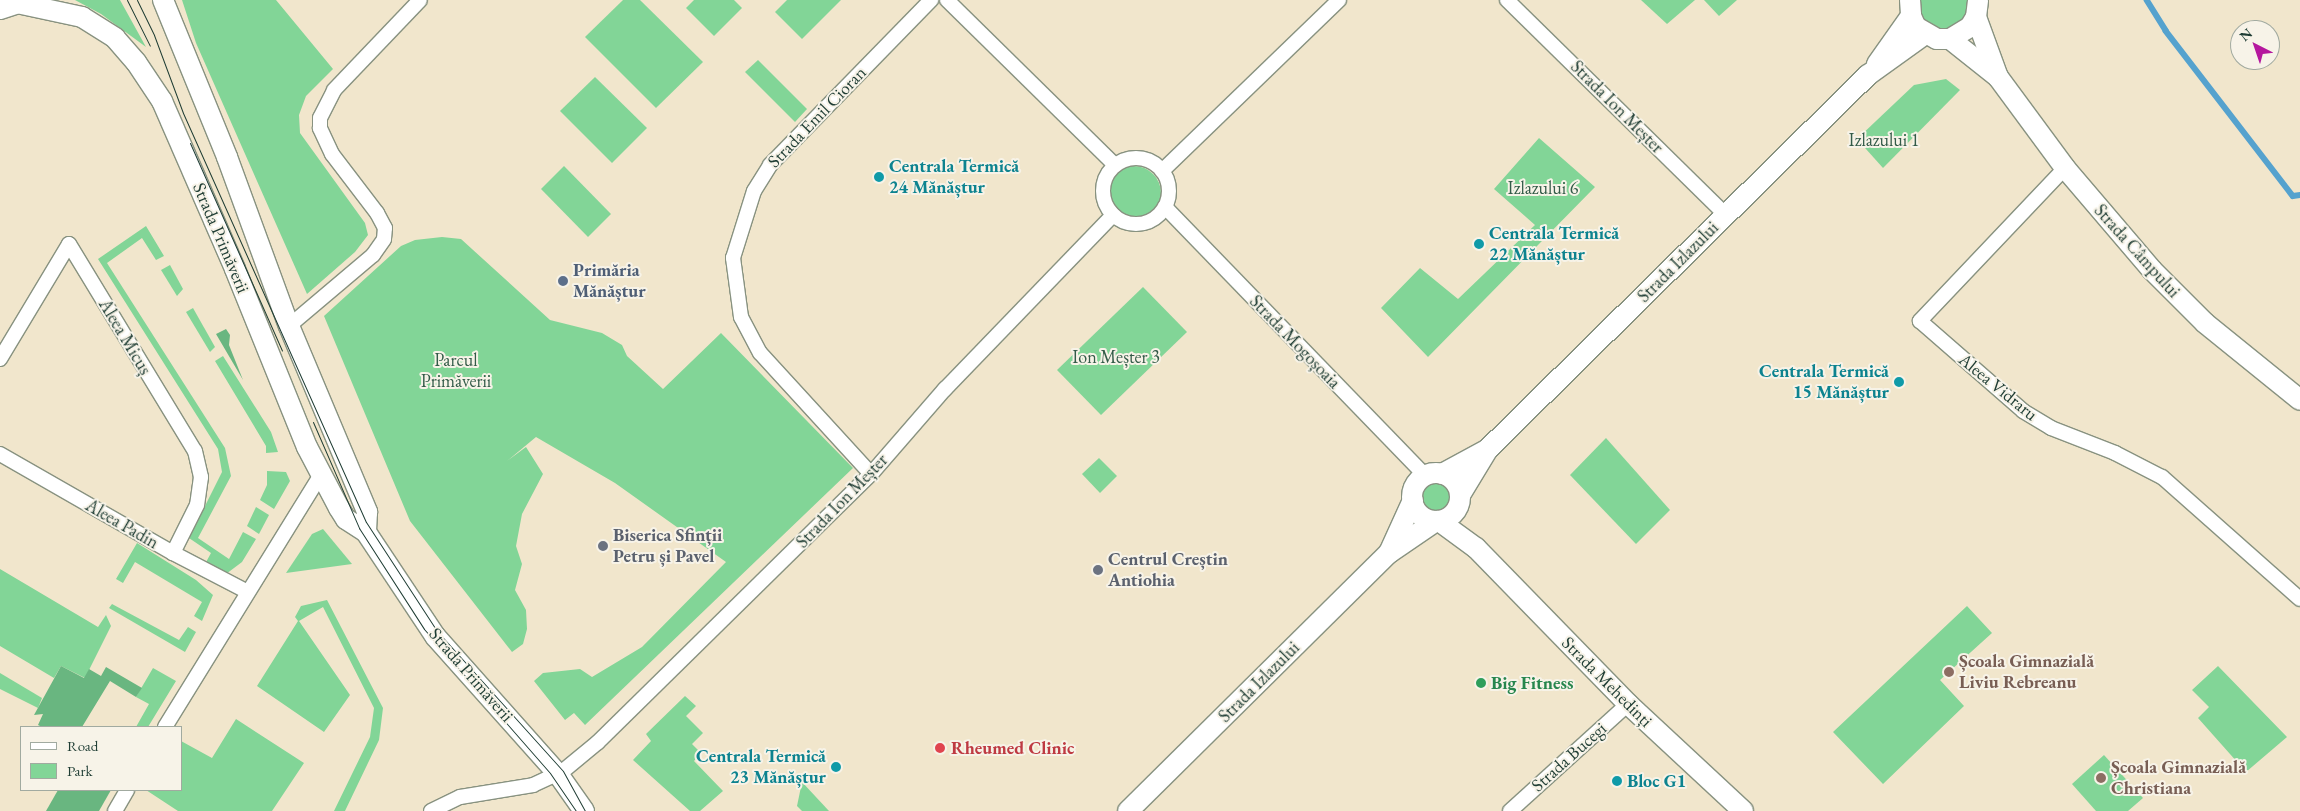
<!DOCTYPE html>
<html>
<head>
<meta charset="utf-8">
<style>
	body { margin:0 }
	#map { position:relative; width:2300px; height:811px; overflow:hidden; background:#f1e6cc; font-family:"EB Garamond",serif }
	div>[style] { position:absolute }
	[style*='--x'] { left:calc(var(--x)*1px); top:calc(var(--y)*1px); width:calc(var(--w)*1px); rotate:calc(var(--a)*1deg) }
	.green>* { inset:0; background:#82d597 }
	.round { border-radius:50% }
	.forest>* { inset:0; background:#69b680 }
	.stream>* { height:5.5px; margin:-2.75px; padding:0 2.75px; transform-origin:2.75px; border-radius:2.75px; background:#55a2ce }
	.roads { filter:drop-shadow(1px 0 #889280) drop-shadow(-1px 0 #889280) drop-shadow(0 1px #889280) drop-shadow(0 -1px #889280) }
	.street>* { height:14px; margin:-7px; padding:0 7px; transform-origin:7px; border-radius:7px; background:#fff }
	.street>.ring { margin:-7px; padding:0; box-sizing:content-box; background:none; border:14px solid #fff; border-radius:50% }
	.secondary>* { height:20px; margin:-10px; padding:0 10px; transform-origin:10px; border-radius:10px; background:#fff }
	.secondary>.ring { margin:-10px; padding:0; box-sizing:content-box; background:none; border:20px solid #fff; border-radius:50% }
	.primary>* { height:22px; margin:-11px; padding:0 11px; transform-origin:11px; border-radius:11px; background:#fff }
	.tram>* { height:1px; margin:-0.5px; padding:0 0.5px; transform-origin:0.5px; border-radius:0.5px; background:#1f3d34 }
	.dots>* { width:14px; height:14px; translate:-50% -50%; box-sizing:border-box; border:2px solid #f7f3e8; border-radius:50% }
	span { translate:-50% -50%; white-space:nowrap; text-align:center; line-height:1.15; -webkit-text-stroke:4px #f7f3e8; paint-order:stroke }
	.street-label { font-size:18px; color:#1f3d34 }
	.park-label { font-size:18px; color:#335b48 }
	.culture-label { font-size:18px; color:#0d838f; font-weight:700 }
	.left { translate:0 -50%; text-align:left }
	.right { translate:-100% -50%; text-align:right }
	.service-label { font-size:18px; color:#4e5e75; font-weight:700 }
	.worship-label { font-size:18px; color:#5b616d; font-weight:700 }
	.education-label { font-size:18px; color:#785e54; font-weight:700 }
	.leisure-label { font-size:18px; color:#27864d; font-weight:700 }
	.health-label { font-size:18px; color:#be3a42; font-weight:700 }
	.legend { position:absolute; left:20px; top:726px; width:162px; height:65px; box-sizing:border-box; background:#f7f3e8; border:1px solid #a1aaa0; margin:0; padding:6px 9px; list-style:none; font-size:15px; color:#1f3d34 }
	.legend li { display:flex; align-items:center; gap:10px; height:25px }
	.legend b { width:25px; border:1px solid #a1aaa0 }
	.north { position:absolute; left:2230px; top:20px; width:50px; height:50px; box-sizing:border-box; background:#f7f3e8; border:1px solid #a1aaa0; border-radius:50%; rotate:319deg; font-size:14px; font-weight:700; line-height:20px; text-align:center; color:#1f3d34 }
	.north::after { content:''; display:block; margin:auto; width:18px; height:22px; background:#b5179e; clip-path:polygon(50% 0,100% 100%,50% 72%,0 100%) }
</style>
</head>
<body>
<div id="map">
	<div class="green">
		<i style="clip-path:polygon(75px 0,120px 0,146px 47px,101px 14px)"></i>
		<i style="clip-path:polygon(182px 0,276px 0,333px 69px,306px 96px,299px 115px,300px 133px,365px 223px,368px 235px,355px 252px,307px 294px,196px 43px)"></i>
		<i style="clip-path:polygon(623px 0,640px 0,703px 62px,656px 108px,585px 37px)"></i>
		<i style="clip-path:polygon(694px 0,734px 0,742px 8px,714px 36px,686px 8px)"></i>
		<i style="clip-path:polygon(787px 0,841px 0,802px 39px,775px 12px)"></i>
		<i style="clip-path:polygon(1641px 0,1695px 0,1667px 24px)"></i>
		<i style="clip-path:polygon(1704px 0,1737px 0,1719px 16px)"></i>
		<i style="clip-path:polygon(1917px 0,1970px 0,1969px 14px,1957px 28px,1940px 32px,1919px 18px)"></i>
		<i style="clip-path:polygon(758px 60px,807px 109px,795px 122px,745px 72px)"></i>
		<i style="clip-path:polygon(595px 77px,647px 128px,612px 163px,560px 111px)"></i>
		<i style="clip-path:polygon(1946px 79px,1960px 90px,1883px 168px,1857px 139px,1914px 85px)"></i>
		<i style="clip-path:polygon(1539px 138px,1595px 187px,1428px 357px,1381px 308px,1420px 268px,1458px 299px,1535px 225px,1494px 189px)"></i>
		<i class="round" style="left:1107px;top:166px;width:54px;height:54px"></i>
		<i style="clip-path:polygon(564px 166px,611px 214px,588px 237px,541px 189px)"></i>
		<i style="clip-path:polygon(146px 226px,164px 256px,156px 260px,142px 238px,107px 263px,225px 448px,231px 476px,198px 538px,229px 559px,243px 532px,256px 539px,242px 562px,226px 574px,205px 564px,211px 553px,189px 538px,222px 472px,218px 449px,98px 259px)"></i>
		<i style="clip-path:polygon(442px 237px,461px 239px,550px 320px,602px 333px,622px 345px,627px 356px,663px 389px,721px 333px,853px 468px,585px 725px,574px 713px,565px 720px,534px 681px,543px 673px,580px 669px,592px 677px,642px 647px,726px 562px,615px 483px,536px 437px,507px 461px,526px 447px,543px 474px,522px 514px,516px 546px,522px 564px,515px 590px,526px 610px,527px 629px,523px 644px,512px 652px,410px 521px,324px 316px,401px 246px,415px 240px)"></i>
		<i style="clip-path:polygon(170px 265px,183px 289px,177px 296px,161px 270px)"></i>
		<i style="clip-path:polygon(1143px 287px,1187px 332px,1101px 415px,1057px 370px)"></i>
		<i style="clip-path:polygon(193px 308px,215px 347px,210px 352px,186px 312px)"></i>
		<i style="clip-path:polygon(223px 356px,271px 432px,278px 452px,266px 453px,266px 446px,215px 361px)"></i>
		<i style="clip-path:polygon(1606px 438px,1670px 510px,1636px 544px,1570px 475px)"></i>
		<i style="clip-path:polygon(1099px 458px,1117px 476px,1100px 493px,1082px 474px)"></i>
		<i style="clip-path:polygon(267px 471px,286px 472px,290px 481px,274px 509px,260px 500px,267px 485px)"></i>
		<i class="round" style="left:1416px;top:476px;width:40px;height:40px"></i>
		<i style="clip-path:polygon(256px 507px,269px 515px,259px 534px,247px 526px)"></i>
		<i style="clip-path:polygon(323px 529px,352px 564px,286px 573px,312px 534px)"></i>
		<i style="clip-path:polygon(137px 543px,196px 580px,213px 595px,202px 621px,194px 616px,202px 602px,135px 562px,123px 583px,116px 579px)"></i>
		<i style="clip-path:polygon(0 569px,98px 627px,106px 615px,111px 626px,85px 678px,61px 666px,54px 678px,0 646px)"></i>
		<i style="clip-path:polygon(327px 600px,383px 708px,379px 740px,345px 811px,334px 811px,370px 737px,374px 708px,323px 607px,299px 621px,350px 695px,324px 732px,257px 686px,298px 621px,295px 617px,301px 606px)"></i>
		<i style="clip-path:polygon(112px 604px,179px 640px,188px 627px,196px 632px,185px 652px,109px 608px)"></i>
		<i style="clip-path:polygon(1967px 606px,1992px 633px,1940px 680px,1964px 706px,1883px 784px,1833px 732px)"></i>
		<i style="clip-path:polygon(2218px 666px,2287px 737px,2246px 772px,2198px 718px,2209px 707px,2192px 690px)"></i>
		<i style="clip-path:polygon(153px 668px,176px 681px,148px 727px,136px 727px,149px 704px,136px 697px)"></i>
		<i style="clip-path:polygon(0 673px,42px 698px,38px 708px,0 689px)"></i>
		<i style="clip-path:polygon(685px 696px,696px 706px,686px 716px,703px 733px,692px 744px,701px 753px,694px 761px,723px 791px,700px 811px,690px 811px,633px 760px,651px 741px,646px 734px)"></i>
		<i style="clip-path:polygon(236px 719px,304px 763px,272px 811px,178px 811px,146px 790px,181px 790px,181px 741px,212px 758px)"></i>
		<i style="clip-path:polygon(2104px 755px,2143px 798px,2128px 811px,2096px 811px,2072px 784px)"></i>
		<i style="clip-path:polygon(802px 782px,829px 811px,802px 811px,797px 806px)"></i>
	</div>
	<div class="forest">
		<i style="clip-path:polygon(226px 329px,230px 335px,229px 345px,243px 380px,216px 334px)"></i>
		<i style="clip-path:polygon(61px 666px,84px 678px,89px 669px,101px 676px,106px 667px,142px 688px,136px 697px,110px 681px,82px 727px,42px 727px,38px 725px,43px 714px,34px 715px)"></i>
		<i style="clip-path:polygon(58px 790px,111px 790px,99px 811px,46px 811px)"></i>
	</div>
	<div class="stream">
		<i style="--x:2147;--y:0;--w:36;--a:58"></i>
		<i style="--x:2166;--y:31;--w:208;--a:52.4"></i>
		<i style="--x:2293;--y:196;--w:7;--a:-8"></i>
	</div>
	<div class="roads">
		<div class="street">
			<i style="--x:947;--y:0;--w:235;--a:44.5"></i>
			<i style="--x:1507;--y:0;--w:307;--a:44.5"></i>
			<i class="ring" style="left:1103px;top:158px;width:52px;height:52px"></i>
			<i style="--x:2065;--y:168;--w:211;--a:133.5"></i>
			<i style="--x:1920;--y:321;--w:137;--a:41.1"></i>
			<i style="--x:2023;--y:411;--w:33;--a:31"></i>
			<i style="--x:2051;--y:428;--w:69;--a:21.3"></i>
			<i style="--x:2115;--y:453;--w:53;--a:27.1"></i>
			<i style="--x:2162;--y:477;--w:184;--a:41.5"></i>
			<i style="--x:1162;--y:171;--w:246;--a:-44"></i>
			<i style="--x:1165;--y:207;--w:375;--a:45.9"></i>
			<i style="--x:289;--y:326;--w:110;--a:-40.2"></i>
			<i style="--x:373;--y:255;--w:19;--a:-55"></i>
			<i style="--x:384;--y:239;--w:11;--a:-85"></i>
			<i style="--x:385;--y:228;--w:17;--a:-118"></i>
			<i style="--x:377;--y:213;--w:74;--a:-127.3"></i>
			<i style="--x:332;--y:154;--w:29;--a:-115"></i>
			<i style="--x:320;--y:128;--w:10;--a:-90"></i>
			<i style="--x:320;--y:118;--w:31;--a:-63"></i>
			<i style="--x:334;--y:90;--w:124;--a:-46.3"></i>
			<i style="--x:0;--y:359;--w:134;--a:-59"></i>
			<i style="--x:69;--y:244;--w:242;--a:58.7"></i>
			<i style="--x:195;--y:451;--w:27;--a:77"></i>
			<i style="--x:201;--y:477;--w:28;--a:98"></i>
			<i style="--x:197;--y:505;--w:54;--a:116.6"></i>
			<i style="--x:0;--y:454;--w:199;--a:29.8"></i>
			<i style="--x:173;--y:553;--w:82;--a:27.5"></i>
			<i style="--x:871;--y:474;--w:164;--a:-132.5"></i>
			<i style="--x:760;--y:353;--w:41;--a:-117.8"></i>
			<i style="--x:741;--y:317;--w:60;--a:-97.7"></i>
			<i style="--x:733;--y:258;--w:70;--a:-72.6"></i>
			<i style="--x:754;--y:191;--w:31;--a:-58"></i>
			<i style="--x:770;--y:165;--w:231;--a:-45.7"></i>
			<i style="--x:165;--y:727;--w:297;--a:-58.3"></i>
			<i style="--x:115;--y:811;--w:24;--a:-60"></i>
			<i style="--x:431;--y:811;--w:32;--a:-26"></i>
			<i style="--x:460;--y:797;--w:74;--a:-9.3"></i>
			<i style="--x:533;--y:785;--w:33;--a:-25"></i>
			<i style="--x:563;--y:771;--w:45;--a:-39.6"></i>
			<i style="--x:598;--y:742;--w:383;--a:-44.5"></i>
			<i style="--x:871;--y:474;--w:113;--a:-49"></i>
			<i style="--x:945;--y:389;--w:242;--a:-46"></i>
			<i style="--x:1510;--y:811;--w:159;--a:-42.2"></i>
		</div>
		<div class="secondary">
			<i style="--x:3;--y:0;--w:81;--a:12.1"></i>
			<i style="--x:82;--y:17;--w:39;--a:32"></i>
			<i style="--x:115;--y:38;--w:32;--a:49"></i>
			<i style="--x:136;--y:62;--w:47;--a:56.3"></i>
			<i style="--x:162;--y:101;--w:183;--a:66.5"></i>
			<i style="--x:235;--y:269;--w:192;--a:68"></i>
			<i style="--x:307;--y:447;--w:69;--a:62.3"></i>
			<i style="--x:339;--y:508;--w:13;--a:58"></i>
			<i style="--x:346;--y:519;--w:24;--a:33"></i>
			<i style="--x:366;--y:532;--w:125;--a:56.4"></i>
			<i style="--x:435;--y:636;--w:185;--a:48.3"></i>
			<i style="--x:558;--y:774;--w:45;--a:54.9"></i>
			<i style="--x:163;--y:0;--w:170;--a:67.8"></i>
			<i style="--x:227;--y:157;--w:180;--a:69.9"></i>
			<i style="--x:289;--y:326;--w:202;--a:67.2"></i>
			<i style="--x:367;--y:512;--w:20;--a:93"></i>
			<i style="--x:1910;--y:0;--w:16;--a:86"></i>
			<i style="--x:1911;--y:16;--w:12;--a:66"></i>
			<i style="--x:1916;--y:27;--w:24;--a:30"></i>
			<i style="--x:1937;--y:39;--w:13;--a:0"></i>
			<i style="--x:1950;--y:39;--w:23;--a:-31"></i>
			<i style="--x:1970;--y:27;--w:12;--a:-59"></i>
			<i style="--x:1976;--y:17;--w:17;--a:-83"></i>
			<i style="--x:1976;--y:17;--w:64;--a:69.9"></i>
			<i style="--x:1950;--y:39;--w:61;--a:38.4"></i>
			<i style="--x:1998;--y:77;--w:113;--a:53.6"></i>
			<i style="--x:2065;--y:168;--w:134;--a:49.5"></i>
			<i style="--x:2152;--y:270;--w:75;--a:45"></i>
			<i style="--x:2205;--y:323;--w:122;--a:39"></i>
			<i style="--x:1877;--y:64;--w:59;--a:-54.7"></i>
			<i class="ring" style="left:1412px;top:473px;width:28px;height:28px"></i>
			<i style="--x:1442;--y:474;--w:52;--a:-28.5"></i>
			<i style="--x:1460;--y:495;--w:54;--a:-58.7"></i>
			<i style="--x:1488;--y:449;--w:533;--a:-44.54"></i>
			<i style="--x:1868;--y:75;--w:70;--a:-35.7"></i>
			<i style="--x:1439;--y:521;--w:46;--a:36.1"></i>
			<i style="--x:1476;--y:548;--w:218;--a:45.7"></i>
			<i style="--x:1628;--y:704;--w:157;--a:42.9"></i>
			<i style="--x:1389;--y:553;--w:58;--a:-65.6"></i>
			<i style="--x:1128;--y:811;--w:367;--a:-44.7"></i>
			<i style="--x:1389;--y:553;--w:57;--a:-34.2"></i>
		</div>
		<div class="primary">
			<i style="--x:0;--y:8;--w:20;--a:-18"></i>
		</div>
	</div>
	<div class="tram">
		<i style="--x:127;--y:0;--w:51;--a:63.4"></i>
		<i style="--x:137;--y:0;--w:39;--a:64"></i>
		<i style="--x:154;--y:35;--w:83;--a:69.6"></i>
		<i style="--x:183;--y:113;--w:448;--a:65.9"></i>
		<i style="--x:366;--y:522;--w:130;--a:56.9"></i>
		<i style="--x:437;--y:631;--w:188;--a:48"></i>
		<i style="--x:563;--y:771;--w:46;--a:61.2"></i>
		<i style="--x:190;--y:143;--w:227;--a:66.1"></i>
		<i style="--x:313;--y:422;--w:116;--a:66.5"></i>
		<i style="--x:359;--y:528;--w:120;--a:57.2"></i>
		<i style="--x:424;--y:629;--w:191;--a:48.8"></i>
		<i style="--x:550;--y:773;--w:46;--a:55.6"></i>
	</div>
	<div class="dots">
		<i style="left:879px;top:177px;background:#0f9aa8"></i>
		<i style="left:1479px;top:244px;background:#0f9aa8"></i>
		<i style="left:563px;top:281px;background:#5c6f8a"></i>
		<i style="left:1899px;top:382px;background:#0f9aa8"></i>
		<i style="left:603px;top:546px;background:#6b7280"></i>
		<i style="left:1098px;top:570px;background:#6b7280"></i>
		<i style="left:1949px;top:672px;background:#8d6e63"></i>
		<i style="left:1481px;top:683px;background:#2e9e5b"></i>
		<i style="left:940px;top:748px;background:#e0444e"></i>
		<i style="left:836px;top:767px;background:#0f9aa8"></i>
		<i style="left:2101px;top:778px;background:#8d6e63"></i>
		<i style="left:1617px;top:781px;background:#0f9aa8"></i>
	</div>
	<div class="street-label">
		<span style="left:1617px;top:107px;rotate:45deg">Strada Ion Meșter</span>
		<span style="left:817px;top:117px;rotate:-46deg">Strada Emil Cioran</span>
		<span style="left:221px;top:238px;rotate:67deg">Strada Primăverii</span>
		<span style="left:2137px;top:251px;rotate:48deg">Strada Câmpului</span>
		<span style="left:1678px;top:262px;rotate:-45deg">Strada Izlazului</span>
		<span style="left:125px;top:337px;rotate:59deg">Aleea Micuș</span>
		<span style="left:1295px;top:342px;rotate:46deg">Strada Mogoșoaia</span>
		<span style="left:1998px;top:387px;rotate:39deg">Aleea Vidraru</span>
		<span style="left:842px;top:501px;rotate:-46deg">Strada Ion Meșter</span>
		<span style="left:122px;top:524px;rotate:30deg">Aleea Padin</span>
		<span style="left:471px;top:675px;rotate:49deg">Strada Primăverii</span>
		<span style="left:1259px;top:682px;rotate:-45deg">Strada Izlazului</span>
		<span style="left:1607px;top:682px;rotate:45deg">Strada Mehedinți</span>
		<span style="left:1569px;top:757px;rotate:-42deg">Strada Bucegi</span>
	</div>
	<div class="park-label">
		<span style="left:1884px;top:140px">Izlazului 1</span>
		<span style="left:1543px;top:188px">Izlazului 6</span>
		<span style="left:1116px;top:357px">Ion Meșter 3</span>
		<span style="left:456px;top:371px">Parcul<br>Primăverii</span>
	</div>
	<div class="culture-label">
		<span class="left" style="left:889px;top:177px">Centrala Termică<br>24 Mănăștur</span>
		<span class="left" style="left:1489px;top:244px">Centrala Termică<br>22 Mănăștur</span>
		<span class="right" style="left:1889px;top:382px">Centrala Termică<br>15 Mănăștur</span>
		<span class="right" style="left:826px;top:767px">Centrala Termică<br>23 Mănăștur</span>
		<span class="left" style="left:1627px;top:781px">Bloc G1</span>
	</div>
	<div class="service-label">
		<span class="left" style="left:573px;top:281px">Primăria<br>Mănăștur</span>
	</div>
	<div class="worship-label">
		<span class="left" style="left:613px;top:546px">Biserica Sfinții<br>Petru și Pavel</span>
		<span class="left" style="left:1108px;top:570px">Centrul Creștin<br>Antiohia</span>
	</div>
	<div class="education-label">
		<span class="left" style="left:1959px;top:672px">Școala Gimnazială<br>Liviu Rebreanu</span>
		<span class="left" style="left:2111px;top:778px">Școala Gimnazială<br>Christiana</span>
	</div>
	<div class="leisure-label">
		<span class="left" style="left:1491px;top:683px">Big Fitness</span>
	</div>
	<div class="health-label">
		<span class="left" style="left:951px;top:748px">Rheumed Clinic</span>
	</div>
	<ul class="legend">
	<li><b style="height:6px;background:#fff"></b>Road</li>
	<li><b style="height:14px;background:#82d597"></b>Park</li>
	</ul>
	<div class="north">N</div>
</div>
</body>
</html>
